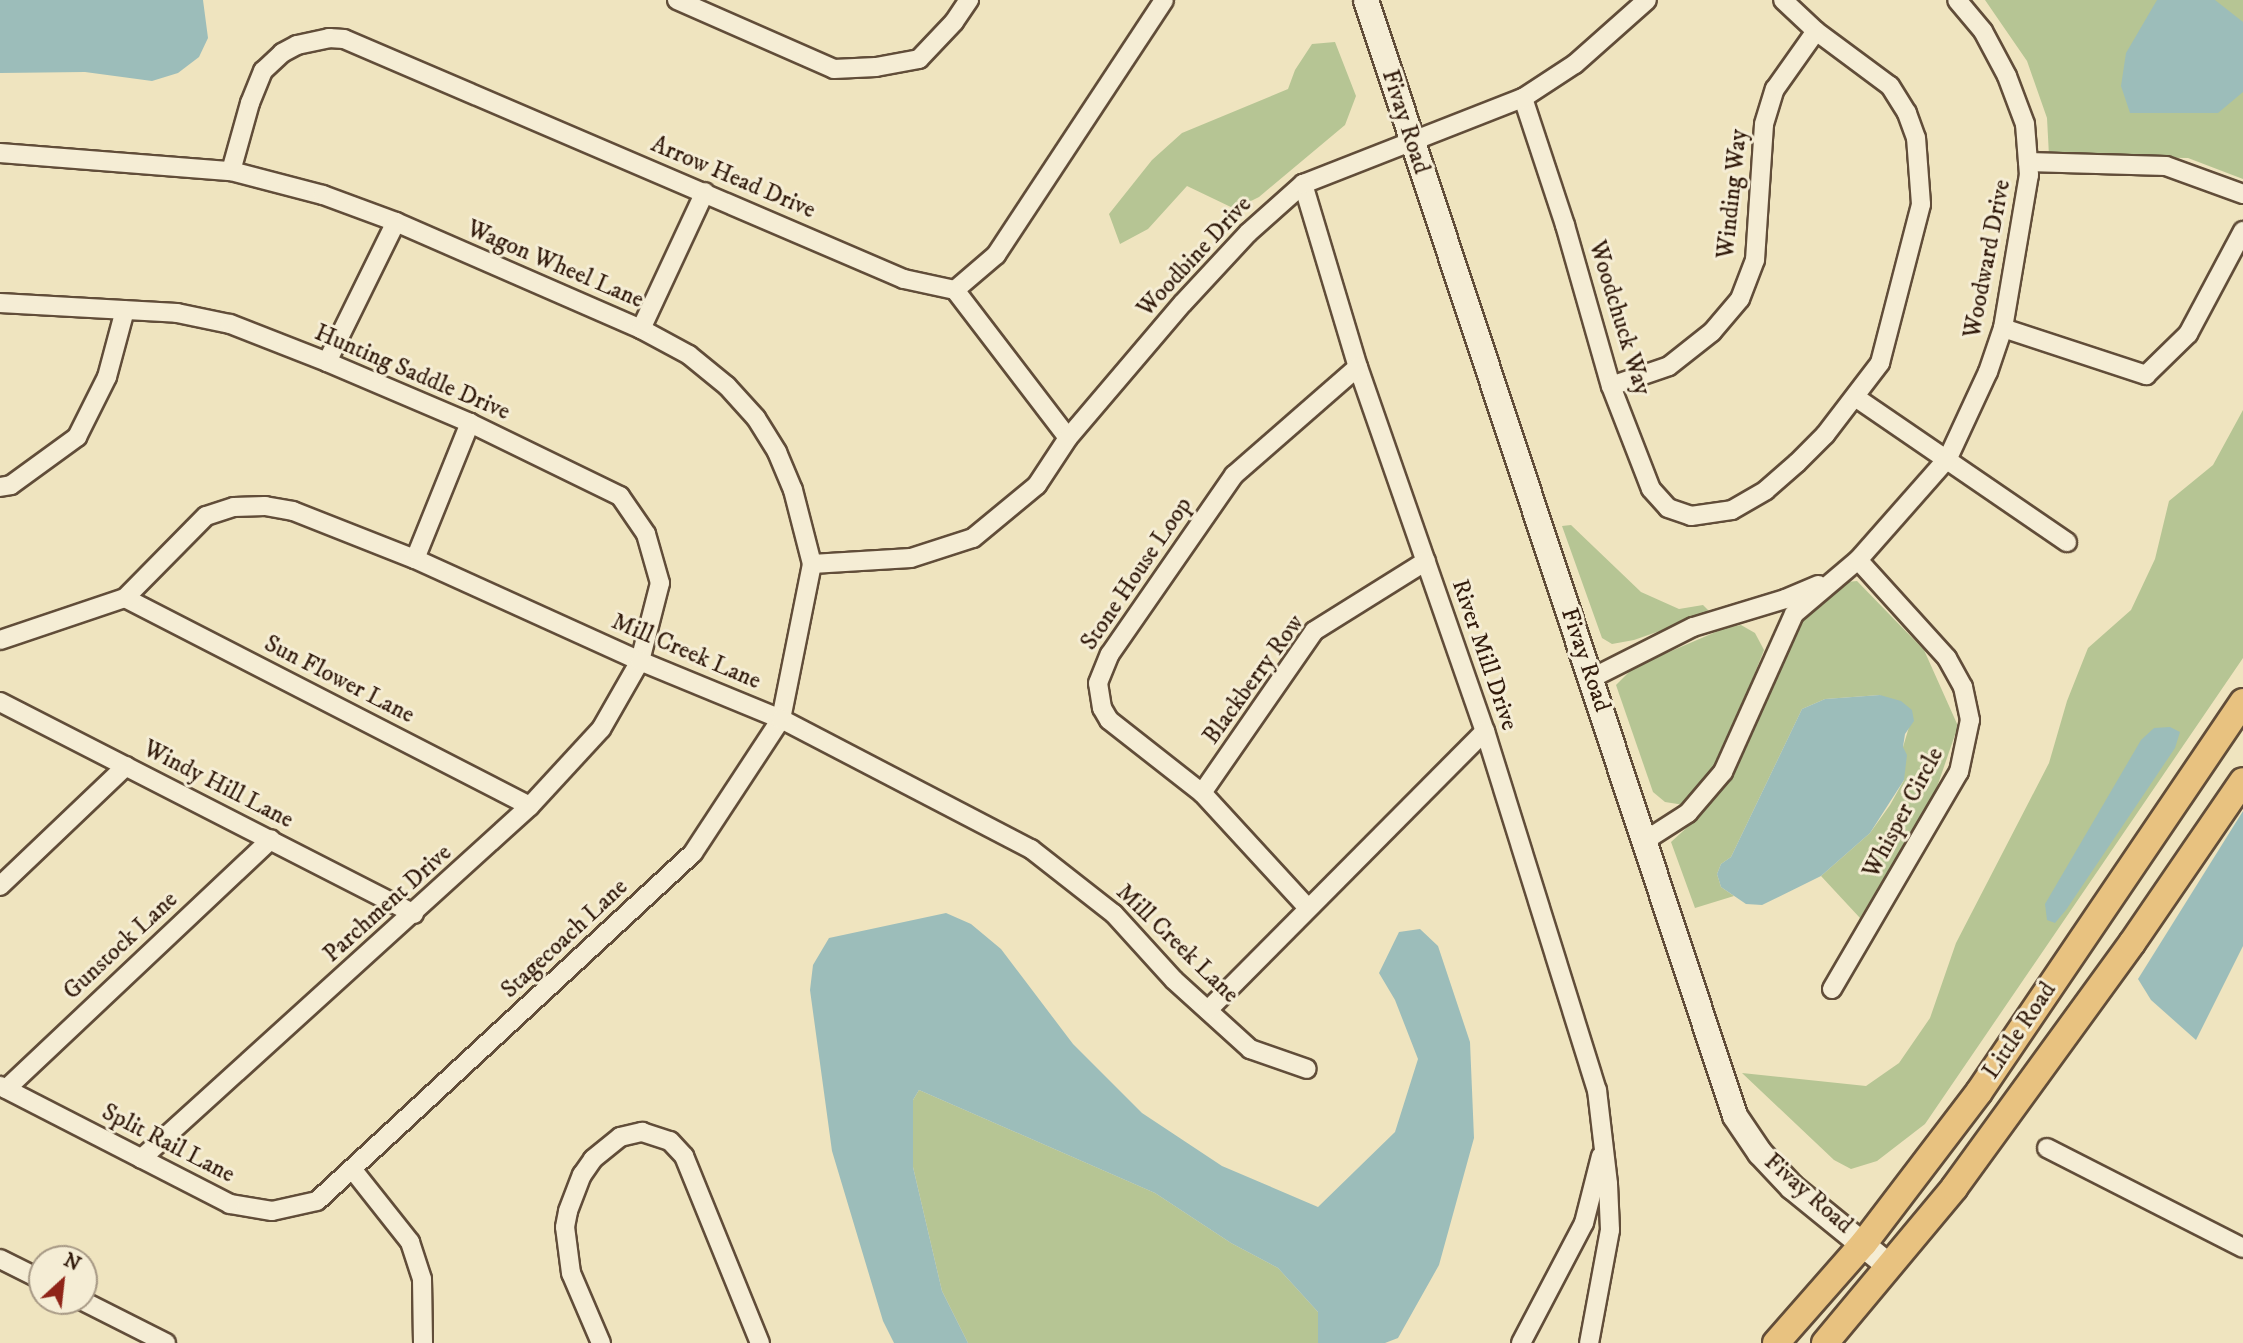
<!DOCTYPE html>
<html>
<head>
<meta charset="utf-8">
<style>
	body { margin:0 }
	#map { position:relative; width:2243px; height:1343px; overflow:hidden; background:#efe4bf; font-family:"IM FELL DW Pica",serif }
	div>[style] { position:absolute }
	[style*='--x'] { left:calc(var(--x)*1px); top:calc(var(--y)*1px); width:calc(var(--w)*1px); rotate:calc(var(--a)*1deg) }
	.green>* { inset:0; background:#b6c594 }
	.water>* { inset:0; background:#9cbdba }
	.roads { filter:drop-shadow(2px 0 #614d39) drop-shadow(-2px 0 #614d39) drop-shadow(0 2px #614d39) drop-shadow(0 -2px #614d39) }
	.street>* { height:18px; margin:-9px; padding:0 9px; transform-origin:9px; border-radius:9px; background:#f5edd5 }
	.secondary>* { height:24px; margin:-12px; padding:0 12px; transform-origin:12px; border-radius:12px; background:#f5edd5 }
	.primary>* { height:26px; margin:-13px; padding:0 13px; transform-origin:13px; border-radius:13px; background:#e8c280 }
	span { translate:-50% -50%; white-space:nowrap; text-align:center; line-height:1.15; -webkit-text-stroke:6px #f5edd5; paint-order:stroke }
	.street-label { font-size:24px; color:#321b0c }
	.north { position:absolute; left:28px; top:1245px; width:70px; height:70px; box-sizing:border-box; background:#f5edd5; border:2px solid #a79985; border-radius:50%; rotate:27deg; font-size:19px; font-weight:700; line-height:28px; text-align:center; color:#321b0c }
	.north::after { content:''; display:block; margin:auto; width:24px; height:32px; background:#8f2418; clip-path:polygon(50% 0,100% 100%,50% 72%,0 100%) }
</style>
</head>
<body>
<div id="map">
	<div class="green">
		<i style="clip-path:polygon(1985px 0,2243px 0,2243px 179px,2188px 158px,2049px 156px,2047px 118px,2027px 61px)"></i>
		<i style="clip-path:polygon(1335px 42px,1356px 96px,1345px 125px,1259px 197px,1235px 209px,1187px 186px,1148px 229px,1120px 244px,1109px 214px,1152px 160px,1182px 133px,1288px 89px,1295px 70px,1312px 44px)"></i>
		<i style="clip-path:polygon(2243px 410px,2243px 658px,1925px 1124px,1877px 1161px,1851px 1169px,1834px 1160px,1742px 1073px,1866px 1086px,1899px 1063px,1930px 1018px,1956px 943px,2049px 763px,2067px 701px,2088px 648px,2131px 610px,2155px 559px,2169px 501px,2213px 465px)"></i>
		<i style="clip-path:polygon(1571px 525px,1641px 592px,1679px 609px,1703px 605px,1711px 613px,1634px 640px,1612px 644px,1602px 638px,1562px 526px)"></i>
		<i style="clip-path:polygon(1857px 581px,1924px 650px,1958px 726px,1936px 790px,1860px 918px,1821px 876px,1870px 833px,1890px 805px,1904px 780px,1903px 747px,1909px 727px,1880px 695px,1825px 699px,1802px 709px,1731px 857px,1721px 864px,1717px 874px,1721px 887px,1734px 896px,1695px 908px,1671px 842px,1704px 812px,1730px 777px,1802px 622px,1817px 603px,1847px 582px)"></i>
		<i style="clip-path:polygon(1741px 625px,1755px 633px,1764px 650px,1747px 693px,1711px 776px,1684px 805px,1665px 802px,1653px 792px,1616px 685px,1634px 667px,1725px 628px)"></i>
		<i style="clip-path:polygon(919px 1090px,1155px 1193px,1231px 1243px,1278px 1268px,1318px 1312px,1318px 1343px,968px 1343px,942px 1291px,913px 1167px,913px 1100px)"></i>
	</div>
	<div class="water">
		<i style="clip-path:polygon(0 0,203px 0,208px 38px,199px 57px,178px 73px,152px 81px,85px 72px,0 73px)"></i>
		<i style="clip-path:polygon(2157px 0,2215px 0,2243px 22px,2243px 92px,2218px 113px,2130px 113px,2121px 86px,2126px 53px)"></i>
		<i style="clip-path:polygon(1880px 695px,1901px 701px,1912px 710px,1914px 721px,1905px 734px,1903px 747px,1907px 755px,1904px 780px,1870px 833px,1821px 876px,1762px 905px,1746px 904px,1721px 887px,1717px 874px,1721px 864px,1731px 857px,1802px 709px,1825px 699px)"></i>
		<i style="clip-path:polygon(2170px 727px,2180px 732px,2175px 748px,2066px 910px,2055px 923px,2047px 920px,2045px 904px,2141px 740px,2154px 728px)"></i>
		<i style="clip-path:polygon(2243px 811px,2243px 946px,2196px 1040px,2151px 1000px,2138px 979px)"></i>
		<i style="clip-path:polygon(946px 913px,971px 924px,1001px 949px,1073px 1044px,1142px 1113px,1222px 1166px,1318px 1207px,1395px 1132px,1418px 1059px,1395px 1000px,1379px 973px,1399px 932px,1420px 929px,1438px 946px,1470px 1042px,1474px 1138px,1439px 1265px,1398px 1338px,1385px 1343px,1318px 1343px,1318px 1312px,1278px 1268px,1231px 1243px,1155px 1193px,919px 1090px,913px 1100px,913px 1167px,942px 1291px,968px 1343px,894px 1343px,883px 1321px,832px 1151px,810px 990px,813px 965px,829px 938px)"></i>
	</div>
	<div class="roads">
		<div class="street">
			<i style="--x:677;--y:0;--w:171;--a:23.7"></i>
			<i style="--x:834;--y:69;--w:42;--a:-2.7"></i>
			<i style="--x:876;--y:67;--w:44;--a:-10.5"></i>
			<i style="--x:919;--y:59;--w:51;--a:-46.6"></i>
			<i style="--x:954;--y:22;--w:27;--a:-56"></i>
			<i style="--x:1523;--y:98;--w:134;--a:71.7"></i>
			<i style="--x:1565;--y:225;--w:167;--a:74.1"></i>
			<i style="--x:1611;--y:386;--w:110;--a:68.8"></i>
			<i style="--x:1651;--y:489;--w:25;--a:48"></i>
			<i style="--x:1668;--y:508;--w:24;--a:19"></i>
			<i style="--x:1691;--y:516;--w:41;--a:-8.3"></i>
			<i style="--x:1732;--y:510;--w:39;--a:-30"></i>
			<i style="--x:1766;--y:490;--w:41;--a:-41.1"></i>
			<i style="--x:1797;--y:463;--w:40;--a:-45"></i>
			<i style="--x:1825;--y:435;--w:91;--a:-52.6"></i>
			<i style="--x:1880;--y:363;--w:164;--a:-75.5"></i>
			<i style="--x:1921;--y:204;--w:66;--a:-94.3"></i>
			<i style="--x:1916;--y:138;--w:27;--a:-110"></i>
			<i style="--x:1907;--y:113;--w:32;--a:-122"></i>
			<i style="--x:1890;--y:86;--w:92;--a:-143.4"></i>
			<i style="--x:1816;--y:31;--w:45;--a:-136.8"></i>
			<i style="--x:0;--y:153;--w:232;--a:4.5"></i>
			<i style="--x:231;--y:171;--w:95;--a:14.6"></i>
			<i style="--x:323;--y:195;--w:78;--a:20.3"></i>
			<i style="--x:396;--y:222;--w:267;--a:23.6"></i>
			<i style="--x:641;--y:329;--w:55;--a:28.4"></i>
			<i style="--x:689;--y:355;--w:49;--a:39.2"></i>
			<i style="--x:727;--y:386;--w:43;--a:47.8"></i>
			<i style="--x:756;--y:418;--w:40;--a:58"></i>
			<i style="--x:777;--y:452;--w:41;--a:67.2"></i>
			<i style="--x:793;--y:490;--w:76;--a:75.6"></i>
			<i style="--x:812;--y:564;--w:158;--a:101.3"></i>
			<i style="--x:781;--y:719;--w:160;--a:123.3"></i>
			<i style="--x:693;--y:853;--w:512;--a:137.21"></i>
			<i style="--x:317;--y:1201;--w:46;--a:167.5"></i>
			<i style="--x:272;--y:1211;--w:43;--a:-170.5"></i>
			<i style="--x:230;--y:1204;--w:259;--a:-152.8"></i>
			<i style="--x:2028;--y:162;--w:138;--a:1.7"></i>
			<i style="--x:2166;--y:166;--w:82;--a:20"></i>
			<i style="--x:231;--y:171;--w:71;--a:-74.4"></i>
			<i style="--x:250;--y:103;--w:35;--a:-68"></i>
			<i style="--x:263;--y:71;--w:26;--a:-43"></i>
			<i style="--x:282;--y:53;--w:17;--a:-28"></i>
			<i style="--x:297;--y:45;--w:33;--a:-12"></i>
			<i style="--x:329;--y:38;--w:15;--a:4"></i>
			<i style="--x:344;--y:39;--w:609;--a:23.2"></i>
			<i style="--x:904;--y:279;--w:52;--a:12.2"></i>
			<i style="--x:955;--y:290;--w:54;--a:-40.5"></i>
			<i style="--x:996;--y:255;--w:305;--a:-56.6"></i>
			<i style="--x:1303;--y:184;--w:191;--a:73.3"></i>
			<i style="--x:1358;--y:367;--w:386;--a:70.8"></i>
			<i style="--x:1485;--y:731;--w:376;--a:72.7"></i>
			<i style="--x:1597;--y:1090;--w:95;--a:83.3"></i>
			<i style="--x:1608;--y:1184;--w:46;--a:87.5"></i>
			<i style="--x:1610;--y:1230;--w:115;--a:100.5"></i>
			<i style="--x:955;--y:290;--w:186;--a:52.6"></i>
			<i style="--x:0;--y:303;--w:177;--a:3.2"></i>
			<i style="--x:177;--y:313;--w:54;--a:11.7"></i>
			<i style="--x:230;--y:324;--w:104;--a:21.4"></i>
			<i style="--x:327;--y:362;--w:155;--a:23.1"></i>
			<i style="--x:470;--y:423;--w:167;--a:26"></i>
			<i style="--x:620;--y:496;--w:46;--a:55.6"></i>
			<i style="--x:646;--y:534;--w:51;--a:74.1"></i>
			<i style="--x:660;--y:583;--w:81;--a:104.4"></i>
			<i style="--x:640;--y:661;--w:78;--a:119.8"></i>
			<i style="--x:601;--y:729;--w:105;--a:132.7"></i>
			<i style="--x:530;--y:806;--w:525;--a:137.78"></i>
			<i style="--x:2003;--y:328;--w:151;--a:18.2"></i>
			<i style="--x:2146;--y:375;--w:59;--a:-44.3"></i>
			<i style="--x:2188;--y:334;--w:117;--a:-61.9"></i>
			<i style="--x:641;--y:329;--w:151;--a:-65"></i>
			<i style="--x:327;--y:362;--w:156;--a:-63.8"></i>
			<i style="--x:1611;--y:386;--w:61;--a:-19"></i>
			<i style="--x:1669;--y:366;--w:55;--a:-38.3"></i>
			<i style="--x:1712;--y:332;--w:43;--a:-49.7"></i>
			<i style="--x:1740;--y:299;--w:42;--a:-69"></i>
			<i style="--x:1755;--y:260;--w:136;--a:-86.2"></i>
			<i style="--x:1764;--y:124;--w:37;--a:-73"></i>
			<i style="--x:1775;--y:89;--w:71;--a:-54.7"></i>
			<i style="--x:1855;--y:397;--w:257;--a:34.4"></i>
			<i style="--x:0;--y:487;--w:11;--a:-10"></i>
			<i style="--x:11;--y:485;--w:82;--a:-36"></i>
			<i style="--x:77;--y:437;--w:67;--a:-63.4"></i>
			<i style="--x:107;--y:377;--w:69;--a:-75"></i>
			<i style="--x:415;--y:559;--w:147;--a:-68"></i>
			<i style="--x:812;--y:564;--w:99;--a:-3.5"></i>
			<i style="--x:911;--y:558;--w:65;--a:-17.9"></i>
			<i style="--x:973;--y:538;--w:83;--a:-39.6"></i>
			<i style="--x:1037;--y:485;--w:56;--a:-56.6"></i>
			<i style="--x:1068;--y:438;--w:177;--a:-49.6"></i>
			<i style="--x:1183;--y:303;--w:96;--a:-47.1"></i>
			<i style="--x:1248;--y:233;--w:74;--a:-41.7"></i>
			<i style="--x:1303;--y:184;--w:236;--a:-21.4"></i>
			<i style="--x:1523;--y:98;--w:62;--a:-33.2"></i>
			<i style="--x:1575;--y:64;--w:96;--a:-41.6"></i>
			<i style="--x:125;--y:598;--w:455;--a:27.2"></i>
			<i style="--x:0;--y:640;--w:132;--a:-18.6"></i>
			<i style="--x:125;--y:598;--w:115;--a:-45.4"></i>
			<i style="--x:206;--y:516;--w:29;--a:-18"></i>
			<i style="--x:234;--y:507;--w:31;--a:-2"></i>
			<i style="--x:265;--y:506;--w:28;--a:10"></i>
			<i style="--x:293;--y:511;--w:131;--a:21.5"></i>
			<i style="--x:415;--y:559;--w:247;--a:24.4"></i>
			<i style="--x:640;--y:661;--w:152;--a:22.4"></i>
			<i style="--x:781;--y:719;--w:282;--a:27.5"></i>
			<i style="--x:1031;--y:849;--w:105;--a:38.1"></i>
			<i style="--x:1114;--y:914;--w:89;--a:47.7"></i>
			<i style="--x:1174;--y:980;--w:103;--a:42.2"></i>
			<i style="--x:1250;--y:1049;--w:60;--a:19.3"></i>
			<i style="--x:1592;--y:678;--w:113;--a:-26.8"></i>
			<i style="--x:1693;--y:627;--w:96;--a:-16.9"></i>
			<i style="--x:1785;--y:599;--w:36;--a:-23"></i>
			<i style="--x:0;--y:702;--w:465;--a:27.1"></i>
			<i style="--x:1202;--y:793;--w:197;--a:-55.3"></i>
			<i style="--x:1314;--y:631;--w:132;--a:-32"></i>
			<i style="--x:1646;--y:840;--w:50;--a:-32.7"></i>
			<i style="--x:1688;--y:813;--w:54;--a:-49.5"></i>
			<i style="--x:1723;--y:772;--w:173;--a:-65.8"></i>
			<i style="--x:1794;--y:614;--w:84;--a:-40.2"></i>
			<i style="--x:1858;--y:560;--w:136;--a:-48.6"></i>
			<i style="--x:1948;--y:458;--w:95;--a:-65.1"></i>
			<i style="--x:1988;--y:372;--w:46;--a:-71.2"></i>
			<i style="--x:2003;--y:328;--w:155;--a:-80.4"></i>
			<i style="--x:2029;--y:175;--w:51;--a:-94.5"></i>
			<i style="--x:2025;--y:124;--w:51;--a:-110.6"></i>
			<i style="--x:2007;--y:76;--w:51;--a:-118.1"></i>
			<i style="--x:1983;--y:31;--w:40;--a:-130"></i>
			<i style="--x:0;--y:886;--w:174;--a:-43.6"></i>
			<i style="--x:1307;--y:907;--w:155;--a:-132.6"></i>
			<i style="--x:1202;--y:793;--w:118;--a:-141.9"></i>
			<i style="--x:1109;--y:720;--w:14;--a:-120"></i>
			<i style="--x:1102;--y:708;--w:25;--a:-99"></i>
			<i style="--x:1098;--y:683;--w:31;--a:-68"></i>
			<i style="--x:1110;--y:654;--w:218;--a:-55.3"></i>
			<i style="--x:1234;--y:475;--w:164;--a:-41.1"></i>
			<i style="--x:1832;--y:989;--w:251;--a:-59.7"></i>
			<i style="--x:1959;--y:772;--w:53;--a:-78.1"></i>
			<i style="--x:1970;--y:720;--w:34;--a:-102"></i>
			<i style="--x:1963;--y:687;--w:33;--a:-119"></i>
			<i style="--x:1947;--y:658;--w:132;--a:-132.2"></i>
			<i style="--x:1208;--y:1010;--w:393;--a:-45.2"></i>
			<i style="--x:6;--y:1089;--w:364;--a:-43.3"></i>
			<i style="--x:2047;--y:1148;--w:220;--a:27"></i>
			<i style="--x:353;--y:1170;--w:92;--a:51.6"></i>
			<i style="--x:410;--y:1242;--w:39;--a:72"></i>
			<i style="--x:422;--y:1279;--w:64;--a:89.1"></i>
			<i style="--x:0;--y:1259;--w:47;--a:26.6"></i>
			<i style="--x:83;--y:1301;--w:93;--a:26.8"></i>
			<i style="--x:601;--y:1343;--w:76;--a:-113.2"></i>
			<i style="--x:571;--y:1273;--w:46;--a:-97.4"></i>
			<i style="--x:565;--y:1227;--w:16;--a:-79"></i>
			<i style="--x:568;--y:1211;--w:39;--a:-69"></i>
			<i style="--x:582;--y:1175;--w:19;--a:-55"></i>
			<i style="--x:593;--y:1159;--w:35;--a:-39"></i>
			<i style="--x:620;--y:1137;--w:23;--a:-13"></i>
			<i style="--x:642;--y:1132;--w:29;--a:18"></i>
			<i style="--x:670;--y:1141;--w:21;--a:47"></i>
			<i style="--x:684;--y:1156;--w:202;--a:67.9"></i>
			<i style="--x:1521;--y:1343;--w:136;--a:-62.3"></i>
			<i style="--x:1584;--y:1223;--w:69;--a:-75.8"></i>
		</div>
		<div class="secondary">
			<i style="--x:1366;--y:0;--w:1175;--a:71.7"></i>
			<i style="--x:1735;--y:1116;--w:45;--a:56"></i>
			<i style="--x:1760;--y:1153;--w:47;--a:46.7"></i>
			<i style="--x:1792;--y:1187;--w:124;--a:39.1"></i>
		</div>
		<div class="primary">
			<i style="--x:1776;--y:1343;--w:133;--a:-48.7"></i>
			<i style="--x:1864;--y:1243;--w:190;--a:-52.7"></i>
			<i style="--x:1979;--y:1092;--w:471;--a:-55.9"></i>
			<i style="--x:1825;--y:1343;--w:202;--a:-50.2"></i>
			<i style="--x:1954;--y:1188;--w:303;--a:-54"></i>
			<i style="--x:2132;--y:943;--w:196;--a:-55.6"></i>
		</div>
	</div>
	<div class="street-label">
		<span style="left:1405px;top:122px;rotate:72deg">Fivay Road</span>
		<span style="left:733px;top:178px;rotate:23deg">Arrow Head Drive</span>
		<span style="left:1733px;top:194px;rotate:-84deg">Winding Way</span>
		<span style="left:1195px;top:257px;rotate:-47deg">Woodbine Drive</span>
		<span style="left:1988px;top:259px;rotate:-79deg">Woodward Drive</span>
		<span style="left:555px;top:265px;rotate:23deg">Wagon Wheel Lane</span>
		<span style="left:1619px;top:318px;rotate:73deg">Woodchuck Way</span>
		<span style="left:412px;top:373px;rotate:23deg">Hunting Saddle Drive</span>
		<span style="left:1137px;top:574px;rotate:-56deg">Stone House Loop</span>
		<span style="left:686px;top:652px;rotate:23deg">Mill Creek Lane</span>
		<span style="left:1484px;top:655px;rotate:71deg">River Mill Drive</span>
		<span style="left:1585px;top:660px;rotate:71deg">Fivay Road</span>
		<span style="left:339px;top:680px;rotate:27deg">Sun Flower Lane</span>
		<span style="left:1254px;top:680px;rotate:-54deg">Blackberry Row</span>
		<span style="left:218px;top:785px;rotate:27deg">Windy Hill Lane</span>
		<span style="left:1904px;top:813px;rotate:-62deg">Whisper Circle</span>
		<span style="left:388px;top:904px;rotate:-42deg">Parchment Drive</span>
		<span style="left:565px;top:939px;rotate:-43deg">Stagecoach Lane</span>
		<span style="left:1177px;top:944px;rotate:44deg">Mill Creek Lane</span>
		<span style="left:121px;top:946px;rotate:-43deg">Gunstock Lane</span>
		<span style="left:2020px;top:1031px;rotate:-56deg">Little Road</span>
		<span style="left:168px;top:1144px;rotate:27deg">Split Rail Lane</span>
		<span style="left:1808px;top:1194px;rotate:41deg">Fivay Road</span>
	</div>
	<div class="north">N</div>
</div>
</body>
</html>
